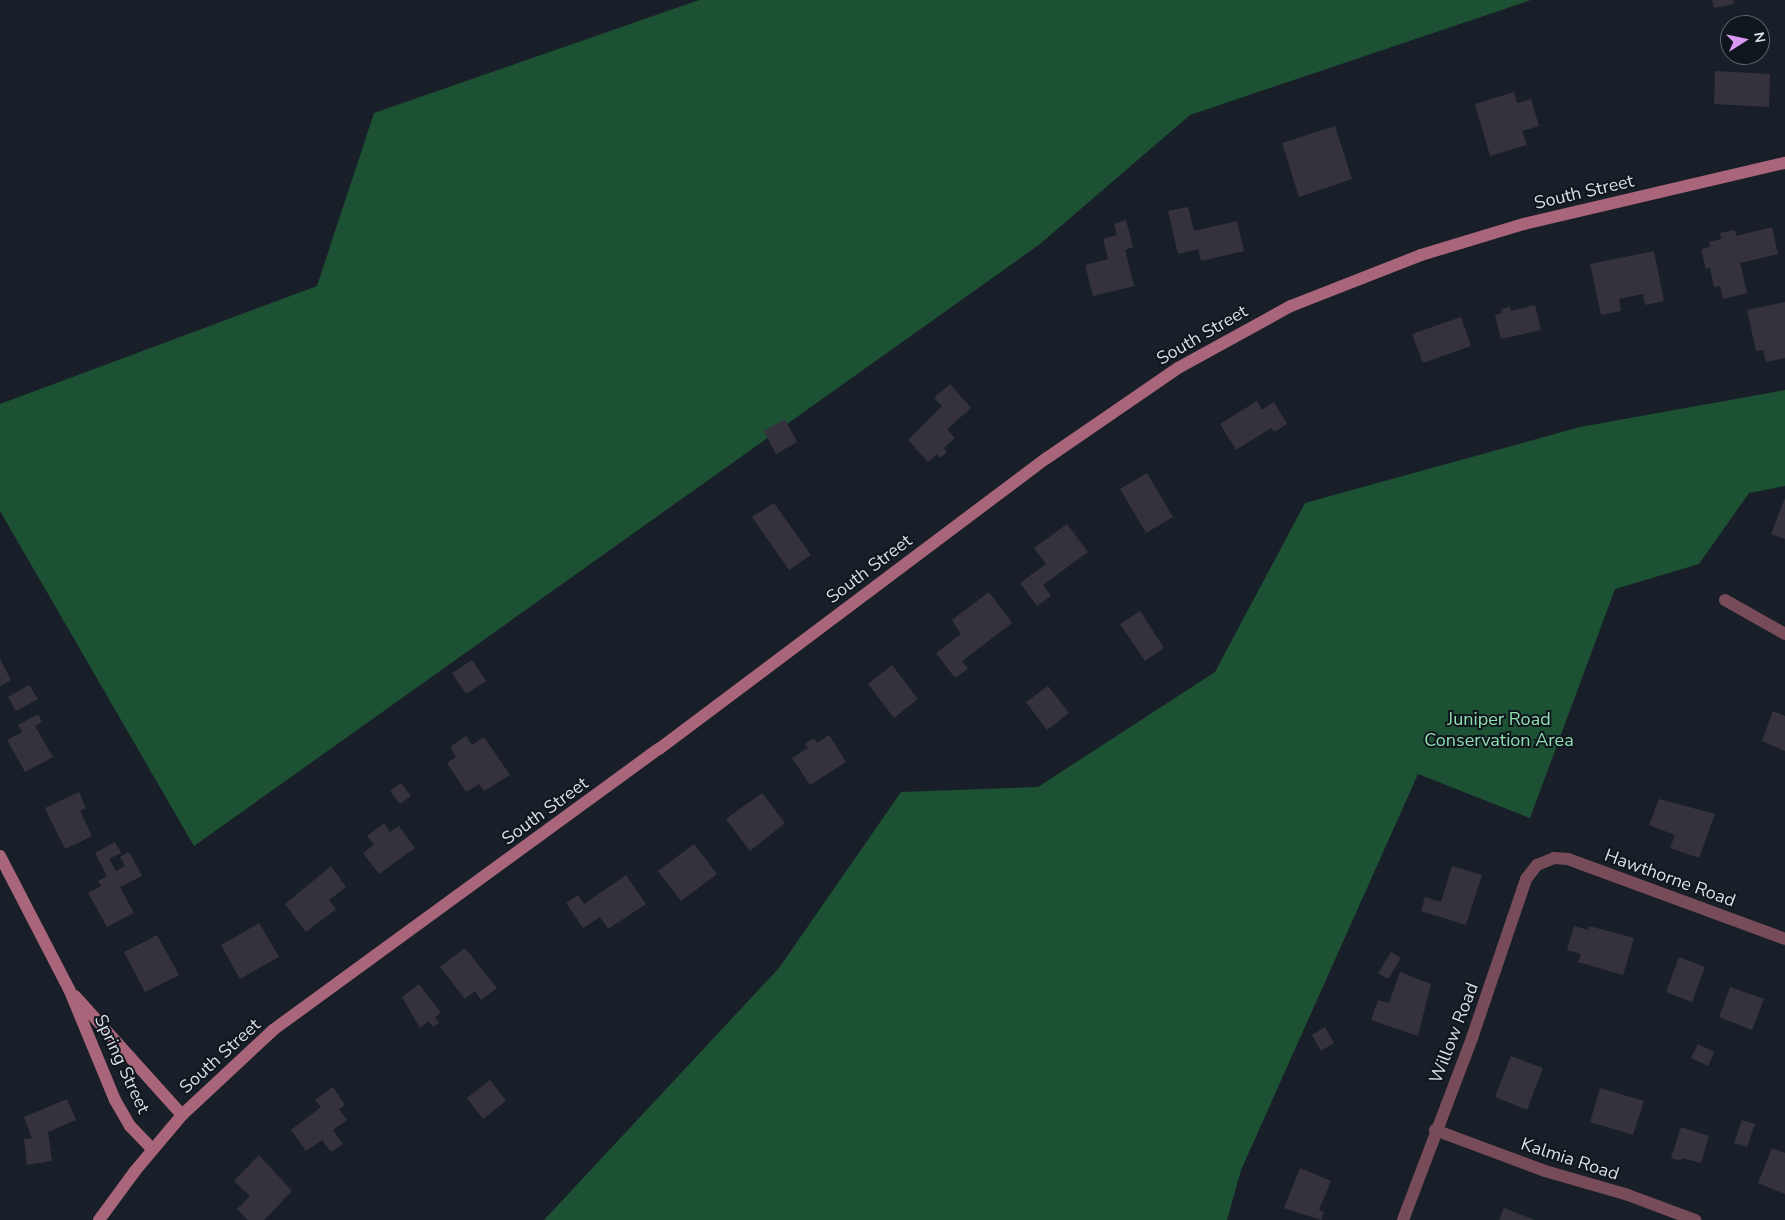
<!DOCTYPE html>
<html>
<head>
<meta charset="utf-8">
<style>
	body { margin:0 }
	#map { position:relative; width:1785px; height:1220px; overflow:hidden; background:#191f28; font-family:"Nunito Sans",sans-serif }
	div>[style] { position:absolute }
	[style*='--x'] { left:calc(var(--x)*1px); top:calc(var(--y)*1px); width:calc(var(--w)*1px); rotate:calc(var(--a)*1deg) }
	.forest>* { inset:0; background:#1d5134 }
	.building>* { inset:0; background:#35323d }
	.street>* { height:12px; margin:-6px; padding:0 6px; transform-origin:6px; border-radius:6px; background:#774c58 }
	.secondary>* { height:12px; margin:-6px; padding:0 6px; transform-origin:6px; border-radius:6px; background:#a96579 }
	span { translate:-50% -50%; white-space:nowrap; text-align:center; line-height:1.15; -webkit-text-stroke:4px #10161e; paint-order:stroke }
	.street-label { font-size:18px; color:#d9dde4 }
	.park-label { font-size:18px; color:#90dfae }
	.north { position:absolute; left:1720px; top:15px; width:50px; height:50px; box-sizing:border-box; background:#10161e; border:1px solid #60666d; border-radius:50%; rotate:80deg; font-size:14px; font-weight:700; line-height:20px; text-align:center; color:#d9dde4 }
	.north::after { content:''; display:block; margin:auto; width:18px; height:22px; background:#dc99f4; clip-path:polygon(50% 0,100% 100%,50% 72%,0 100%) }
</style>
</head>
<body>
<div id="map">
	<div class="forest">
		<i style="clip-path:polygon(699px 0,1531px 0,1190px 115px,1040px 244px,194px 846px,0 511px,0 404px,317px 286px,374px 113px)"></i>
		<i style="clip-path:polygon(1785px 390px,1785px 486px,1749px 493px,1699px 564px,1615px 589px,1530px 818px,1418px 774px,1241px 1170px,1227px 1220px,544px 1220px,779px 968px,901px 792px,1038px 787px,1215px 672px,1305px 503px,1580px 427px)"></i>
	</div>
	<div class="building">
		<i style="clip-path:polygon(1712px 0,1733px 0,1734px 4px,1714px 8px)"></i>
		<i style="clip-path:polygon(1715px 71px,1770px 74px,1769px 107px,1714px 104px)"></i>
		<i style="clip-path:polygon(1514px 92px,1517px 103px,1531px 99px,1539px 126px,1522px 131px,1527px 145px,1490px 156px,1475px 104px)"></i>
		<i style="clip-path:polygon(1335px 126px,1352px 179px,1299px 197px,1282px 143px)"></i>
		<i style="clip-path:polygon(1188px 207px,1194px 231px,1237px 221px,1244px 251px,1201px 261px,1198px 249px,1178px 254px,1168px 211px)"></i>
		<i style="clip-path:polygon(1126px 220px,1133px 247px,1125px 250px,1134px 286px,1093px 296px,1085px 265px,1108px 259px,1103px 239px,1117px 235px,1114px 224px)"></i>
		<i style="clip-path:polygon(1772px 227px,1778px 254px,1740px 263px,1747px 293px,1723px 299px,1720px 286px,1714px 287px,1710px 268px,1706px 269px,1701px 249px,1710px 247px,1709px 242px,1721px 239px,1720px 233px,1735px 230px,1736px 236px)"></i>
		<i style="clip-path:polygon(1654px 251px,1664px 301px,1645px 305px,1643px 294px,1619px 299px,1621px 311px,1601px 315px,1590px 264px)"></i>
		<i style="clip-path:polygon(1785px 302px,1785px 358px,1766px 362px,1763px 350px,1756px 351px,1747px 310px)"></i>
		<i style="clip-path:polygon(1535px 305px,1541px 330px,1501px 339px,1495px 315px,1502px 313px,1501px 309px,1510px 307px,1511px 311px)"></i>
		<i style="clip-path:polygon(1461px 317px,1471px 346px,1423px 363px,1412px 334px)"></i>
		<i style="clip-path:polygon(950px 384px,971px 408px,947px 429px,955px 438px,944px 448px,947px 452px,940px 458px,937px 454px,928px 462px,908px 440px,942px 406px,934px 398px)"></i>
		<i style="clip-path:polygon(1257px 401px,1262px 410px,1274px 402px,1287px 424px,1274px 432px,1271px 428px,1236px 450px,1220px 424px)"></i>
		<i style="clip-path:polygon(785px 419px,797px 442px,776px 454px,764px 431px)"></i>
		<i style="clip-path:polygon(1147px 473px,1173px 517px,1146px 533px,1120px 489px)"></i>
		<i style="clip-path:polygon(1785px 498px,1785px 539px,1771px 534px)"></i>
		<i style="clip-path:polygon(774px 503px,811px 555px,789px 570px,752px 517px)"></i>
		<i style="clip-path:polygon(1067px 524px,1088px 552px,1043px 585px,1051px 596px,1037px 606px,1020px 583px,1046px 564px,1034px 548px)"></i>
		<i style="clip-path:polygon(989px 592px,1012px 623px,962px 661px,968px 669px,955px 678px,936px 653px,961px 634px,952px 620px)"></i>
		<i style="clip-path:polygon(1140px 611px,1164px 648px,1145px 661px,1120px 624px)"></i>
		<i style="clip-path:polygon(0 659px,11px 680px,0 686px)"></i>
		<i style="clip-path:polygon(472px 660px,486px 681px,466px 694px,452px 673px)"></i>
		<i style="clip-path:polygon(892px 665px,918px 699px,894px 718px,868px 684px)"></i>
		<i style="clip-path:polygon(29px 685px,38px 699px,16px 711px,8px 697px)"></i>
		<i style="clip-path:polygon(1048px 686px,1069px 713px,1047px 730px,1026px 702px)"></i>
		<i style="clip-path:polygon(1773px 711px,1785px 716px,1785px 751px,1762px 741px)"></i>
		<i style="clip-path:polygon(38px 714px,42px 722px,35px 726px,53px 757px,25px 772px,7px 740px,22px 732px,18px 725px)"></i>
		<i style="clip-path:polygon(829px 735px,846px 762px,810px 785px,792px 758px,808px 748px,805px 744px,814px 738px,817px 743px)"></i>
		<i style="clip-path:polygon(466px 736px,472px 745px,484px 737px,510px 775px,484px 791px,479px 784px,466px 792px,447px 763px,456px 757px,450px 747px)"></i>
		<i style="clip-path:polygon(401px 783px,411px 796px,400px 804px,390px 791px)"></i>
		<i style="clip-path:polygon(79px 792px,86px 808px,80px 811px,92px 836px,65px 849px,45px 808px)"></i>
		<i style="clip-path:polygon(762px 793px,785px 823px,750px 851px,726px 819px)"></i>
		<i style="clip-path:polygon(1659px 799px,1715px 814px,1699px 858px,1670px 848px,1675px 835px,1649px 825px)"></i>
		<i style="clip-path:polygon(384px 823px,390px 832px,399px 826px,415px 848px,379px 874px,363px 853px,374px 845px,367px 836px)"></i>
		<i style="clip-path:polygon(115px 842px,121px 853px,109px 859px,116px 871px,125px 866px,120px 857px,129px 852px,142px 876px,120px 887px,134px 913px,107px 927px,88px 893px,101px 886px,98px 881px,107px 876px,95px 853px)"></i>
		<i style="clip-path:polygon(694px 844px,717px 874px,681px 901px,658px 871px)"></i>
		<i style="clip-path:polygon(331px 866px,346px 887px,329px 900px,336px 909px,306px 932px,285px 904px)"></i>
		<i style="clip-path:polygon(1452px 866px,1482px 875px,1466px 925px,1421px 911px,1425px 897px,1441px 902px)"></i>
		<i style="clip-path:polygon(626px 875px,646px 904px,608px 929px,600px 917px,583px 928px,566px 903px,578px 895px,584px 904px)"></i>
		<i style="clip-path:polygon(259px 923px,279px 957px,240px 979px,221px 945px)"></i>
		<i style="clip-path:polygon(1574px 926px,1588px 930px,1589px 926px,1634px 938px,1623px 975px,1578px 962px,1581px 954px,1567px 950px)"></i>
		<i style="clip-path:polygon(157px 935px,179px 975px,145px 992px,124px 952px)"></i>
		<i style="clip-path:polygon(465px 948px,497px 988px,481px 1000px,475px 991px,465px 999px,440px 967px)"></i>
		<i style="clip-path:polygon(1391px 952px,1401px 958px,1388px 979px,1378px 973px)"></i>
		<i style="clip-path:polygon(1679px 957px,1705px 967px,1692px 1002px,1666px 992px)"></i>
		<i style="clip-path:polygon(1400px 972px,1431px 984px,1418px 1036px,1371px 1020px,1378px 1000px,1389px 1003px)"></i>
		<i style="clip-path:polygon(419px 984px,441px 1013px,435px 1017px,439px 1023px,433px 1027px,429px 1021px,420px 1028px,402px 997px)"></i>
		<i style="clip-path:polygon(1730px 987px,1764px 999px,1752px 1030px,1719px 1017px)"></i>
		<i style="clip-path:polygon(1325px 1027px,1334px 1043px,1321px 1051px,1312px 1035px)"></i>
		<i style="clip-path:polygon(1698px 1044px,1714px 1052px,1708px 1066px,1691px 1058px)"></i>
		<i style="clip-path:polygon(1511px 1056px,1543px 1068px,1527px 1110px,1495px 1097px)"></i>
		<i style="clip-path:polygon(490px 1080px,506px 1101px,483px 1119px,467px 1098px)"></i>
		<i style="clip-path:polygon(333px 1087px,345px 1105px,339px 1109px,347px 1120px,333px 1130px,343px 1144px,331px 1152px,322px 1140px,306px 1151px,291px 1130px,321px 1107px,315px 1100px)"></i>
		<i style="clip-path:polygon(1600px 1088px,1644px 1101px,1633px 1135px,1590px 1122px)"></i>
		<i style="clip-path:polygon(67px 1099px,76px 1120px,48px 1132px,52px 1161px,27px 1165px,24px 1139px,32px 1138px,24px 1117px)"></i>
		<i style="clip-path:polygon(1742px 1120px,1755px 1124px,1747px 1147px,1734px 1143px)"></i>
		<i style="clip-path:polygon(1681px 1127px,1709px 1136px,1701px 1163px,1682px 1158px,1681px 1161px,1671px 1158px)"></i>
		<i style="clip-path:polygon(1772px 1148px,1785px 1153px,1785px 1194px,1758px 1183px)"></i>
		<i style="clip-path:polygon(259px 1155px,292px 1191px,264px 1220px,248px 1220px,237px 1209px,250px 1196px,234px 1181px)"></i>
		<i style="clip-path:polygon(1300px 1168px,1331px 1181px,1319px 1210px,1324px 1212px,1321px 1220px,1284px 1208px)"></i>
		<i style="clip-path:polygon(1504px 1208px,1535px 1220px,1499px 1220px)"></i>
	</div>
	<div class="street">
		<i style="--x:1725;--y:600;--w:69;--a:29.5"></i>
		<i style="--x:1435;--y:1130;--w:117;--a:20.4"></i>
		<i style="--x:1545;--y:1171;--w:86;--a:16.1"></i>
		<i style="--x:1628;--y:1195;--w:72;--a:20.5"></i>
		<i style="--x:1403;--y:1220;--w:195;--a:-69.2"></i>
		<i style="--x:1472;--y:1038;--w:168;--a:-71.2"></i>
		<i style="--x:1526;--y:879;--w:18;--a:-52"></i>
		<i style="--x:1537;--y:865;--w:18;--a:-22"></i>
		<i style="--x:1554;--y:858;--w:14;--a:4"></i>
		<i style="--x:1568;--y:859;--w:231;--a:20.2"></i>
	</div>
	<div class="secondary">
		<i style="--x:0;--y:856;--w:150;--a:62.6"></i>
		<i style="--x:69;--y:989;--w:120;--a:67.5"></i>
		<i style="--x:115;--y:1100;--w:30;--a:60"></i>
		<i style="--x:130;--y:1126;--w:32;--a:46"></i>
		<i style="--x:75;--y:996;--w:160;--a:48"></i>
		<i style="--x:99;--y:1220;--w:61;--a:-53.7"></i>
		<i style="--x:135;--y:1171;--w:73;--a:-50"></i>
		<i style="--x:182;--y:1115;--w:125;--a:-43"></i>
		<i style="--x:273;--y:1030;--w:477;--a:-36.1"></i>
		<i style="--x:659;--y:749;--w:485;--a:-36.9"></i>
		<i style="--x:1047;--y:458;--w:159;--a:-34.5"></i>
		<i style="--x:1178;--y:368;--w:129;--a:-28.8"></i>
		<i style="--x:1291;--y:306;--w:140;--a:-21.4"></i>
		<i style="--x:1421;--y:255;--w:108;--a:-16.8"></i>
		<i style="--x:1524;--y:224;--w:268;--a:-13.2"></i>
	</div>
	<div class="street-label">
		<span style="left:1584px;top:192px;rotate:-13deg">South Street</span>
		<span style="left:1202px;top:335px;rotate:-30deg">South Street</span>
		<span style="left:869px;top:569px;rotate:-37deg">South Street</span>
		<span style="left:545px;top:811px;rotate:-36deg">South Street</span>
		<span style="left:1670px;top:878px;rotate:20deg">Hawthorne Road</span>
		<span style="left:1454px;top:1033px;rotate:-69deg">Willow Road</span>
		<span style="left:220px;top:1056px;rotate:-42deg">South Street</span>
		<span style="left:122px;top:1064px;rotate:65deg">Spring Street</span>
		<span style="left:1570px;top:1159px;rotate:18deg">Kalmia Road</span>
	</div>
	<div class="park-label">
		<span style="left:1499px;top:730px">Juniper Road<br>Conservation Area</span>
	</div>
	<div class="north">N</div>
</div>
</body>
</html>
